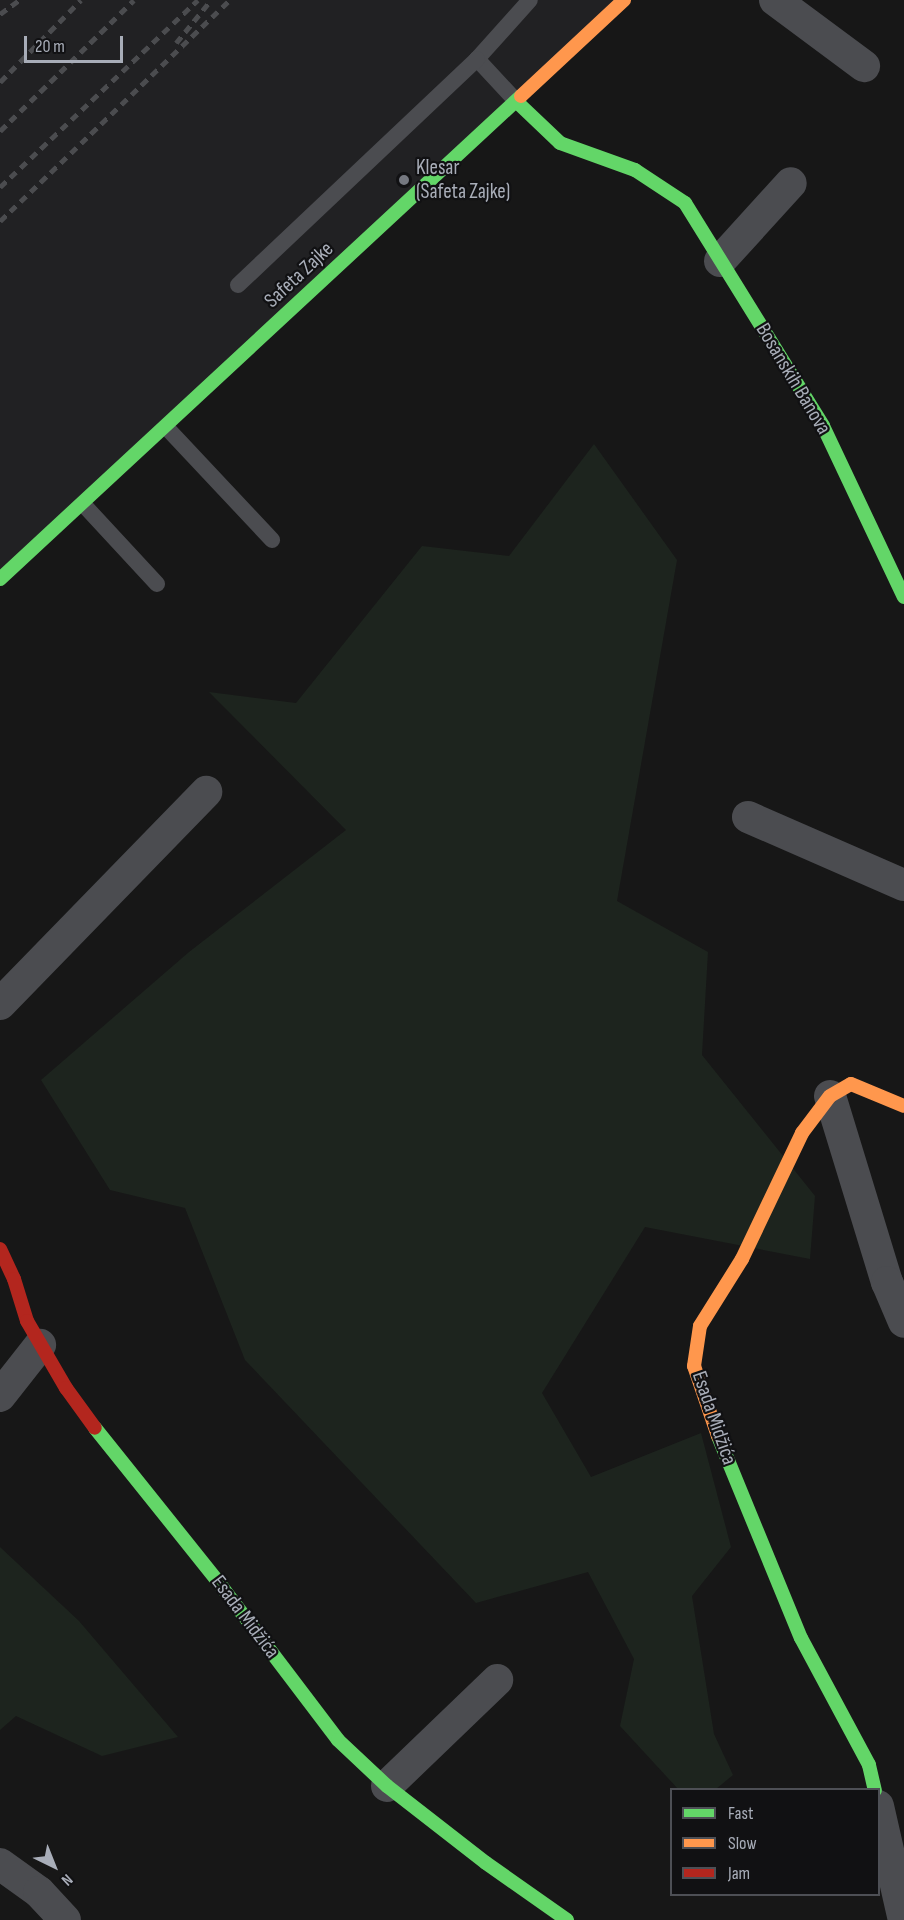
<!DOCTYPE html>
<html>
<head>
<meta charset="utf-8">
<style>
	body { margin:0 }
	#map { position:relative; width:904px; height:1920px; overflow:hidden; background:#171717; font-family:"Sofia Sans Condensed",sans-serif }
	div>[style] { position:absolute }
	[style*='--x'] { left:calc(var(--x)*1px); top:calc(var(--y)*1px); width:calc(var(--w)*1px); rotate:calc(var(--a)*1deg) }
	.built>* { inset:0; background:#212123 }
	.green>* { inset:0; background:#1d241e }
	.lane>* { height:16px; margin:-8px; padding:0 8px; transform-origin:8px; border-radius:8px; background:#4b4c50 }
	.street>* { height:32px; margin:-16px; padding:0 16px; transform-origin:16px; border-radius:16px; background:#4b4c50 }
	.fast>* { height:14px; margin:-7px; padding:0 7px; transform-origin:7px; border-radius:7px; background:#63d668 }
	.slow>* { height:14px; margin:-7px; padding:0 7px; transform-origin:7px; border-radius:7px; background:#ff974d }
	.jam>* { height:14px; margin:-7px; padding:0 7px; transform-origin:7px; border-radius:7px; background:#b3261e }
	.rail>* { height:4.5px; margin-top:-2.25px; transform-origin:0; background:repeating-linear-gradient(90deg,#4b4c4f 0 8px,transparent 0 14px) }
	.dots>* { width:16px; height:16px; translate:-50% -50%; box-sizing:border-box; border:3px solid #111113; border-radius:50% }
	span { translate:-50% -50%; white-space:nowrap; text-align:center; line-height:1.15; -webkit-text-stroke:4.5px #111113; paint-order:stroke }
	.poi-label { font-size:21px; color:#a8adb8 }
	.left { translate:0 -50%; text-align:left }
	.street-label { font-size:21px; color:#a8adb8 }
	.legend { position:absolute; left:670px; top:1788px; width:210px; height:108px; box-sizing:border-box; background:#111113; border:2px solid #4d4f55; margin:0; padding:8px 10px; list-style:none; font-size:18px; color:#a8adb8 }
	.legend li { display:flex; align-items:center; gap:12px; height:30px }
	.legend b { width:30px; border:2px solid #4d4f55 }
	.north { position:absolute; left:24px; top:1836px; width:60px; height:60px; -webkit-text-stroke:4px #111113; paint-order:stroke; rotate:137deg; font-size:16px; font-weight:700; line-height:24px; text-align:center; color:#a8adb8 }
	.north::after { content:''; display:block; margin:auto; width:21px; height:27px; background:#a8adb8; clip-path:polygon(50% 0,100% 100%,50% 72%,0 100%) }
	.scale { position:absolute; left:24px; top:36px; width:99px; height:27px; box-sizing:border-box; border:3px solid #a8adb8; border-top:0; padding-left:8px; font-size:18px; line-height:21px; white-space:nowrap; color:#a8adb8; -webkit-text-stroke:4px #111113; paint-order:stroke }
</style>
</head>
<body>
<div id="map">
	<div class="built">
		<i style="clip-path:polygon(0 0,624px 0,0 572px)"></i>
	</div>
	<div class="green">
		<i style="clip-path:polygon(594px 444px,677px 560px,617px 901px,708px 952px,702px 1055px,815px 1196px,810px 1259px,645px 1227px,542px 1393px,591px 1477px,701px 1433px,731px 1547px,692px 1596px,714px 1734px,733px 1775px,716px 1789px,678px 1789px,620px 1726px,634px 1659px,588px 1572px,476px 1603px,245px 1360px,185px 1208px,110px 1190px,41px 1080px,189px 952px,346px 830px,209px 692px,296px 703px,422px 546px,509px 556px)"></i>
		<i style="clip-path:polygon(0 1547px,79px 1621px,178px 1737px,102px 1756px,16px 1716px,0 1730px)"></i>
	</div>
	<div class="lane">
		<i style="--x:517;--y:102;--w:59;--a:-132.9"></i>
		<i style="--x:477;--y:59;--w:79;--a:-48.1"></i>
		<i style="--x:238;--y:285;--w:329;--a:-43.4"></i>
		<i style="--x:166;--y:427;--w:155;--a:46.8"></i>
		<i style="--x:83;--y:504;--w:109;--a:47.2"></i>
	</div>
	<div class="street">
		<i style="--x:775;--y:0;--w:111;--a:36.6"></i>
		<i style="--x:720;--y:261;--w:105;--a:-47.7"></i>
		<i style="--x:748;--y:817;--w:170;--a:23.6"></i>
		<i style="--x:0;--y:1004;--w:296;--a:-45.8"></i>
		<i style="--x:830;--y:1096;--w:195;--a:73"></i>
		<i style="--x:887;--y:1282;--w:43;--a:67"></i>
		<i style="--x:0;--y:1396;--w:65;--a:-51.9"></i>
		<i style="--x:387;--y:1786;--w:153;--a:-43.9"></i>
		<i style="--x:878;--y:1806;--w:117;--a:77.2"></i>
		<i style="--x:0;--y:1864;--w:48;--a:35.7"></i>
		<i style="--x:39;--y:1892;--w:38;--a:47"></i>
	</div>
	<div class="fast">
		<i style="--x:517;--y:102;--w:59;--a:43.6"></i>
		<i style="--x:560;--y:143;--w:80;--a:19.8"></i>
		<i style="--x:635;--y:170;--w:60;--a:33.4"></i>
		<i style="--x:685;--y:203;--w:262;--a:58.2"></i>
		<i style="--x:823;--y:426;--w:189;--a:64.7"></i>
		<i style="--x:0;--y:579;--w:710;--a:-42.83"></i>
		<i style="--x:95;--y:1428;--w:198;--a:51.3"></i>
		<i style="--x:219;--y:1583;--w:197;--a:52.8"></i>
		<i style="--x:338;--y:1740;--w:67;--a:43.2"></i>
		<i style="--x:387;--y:1786;--w:125;--a:37.9"></i>
		<i style="--x:486;--y:1863;--w:99;--a:35.1"></i>
		<i style="--x:718;--y:1436;--w:218;--a:67.7"></i>
		<i style="--x:801;--y:1638;--w:144;--a:61.8"></i>
		<i style="--x:869;--y:1765;--w:26;--a:77"></i>
	</div>
	<div class="slow">
		<i style="--x:521;--y:96;--w:141;--a:-43"></i>
		<i style="--x:718;--y:1436;--w:74;--a:-108.9"></i>
		<i style="--x:694;--y:1366;--w:40;--a:-81.5"></i>
		<i style="--x:700;--y:1326;--w:79;--a:-57.9"></i>
		<i style="--x:742;--y:1259;--w:140;--a:-64.5"></i>
		<i style="--x:802;--y:1133;--w:46;--a:-52.9"></i>
		<i style="--x:830;--y:1096;--w:24;--a:-30"></i>
		<i style="--x:851;--y:1084;--w:57;--a:22.5"></i>
	</div>
	<div class="jam">
		<i style="--x:0;--y:1249;--w:33;--a:65"></i>
		<i style="--x:14;--y:1279;--w:44;--a:72.8"></i>
		<i style="--x:27;--y:1321;--w:78;--a:59.8"></i>
		<i style="--x:66;--y:1388;--w:49;--a:54.1"></i>
	</div>
	<div class="rail">
		<i style="--x:0;--y:14;--w:24;--a:-36"></i>
		<i style="--x:176;--y:43;--w:55;--a:-50.9"></i>
		<i style="--x:0;--y:82;--w:115;--a:-45.4"></i>
		<i style="--x:0;--y:131;--w:187;--a:-44.4"></i>
		<i style="--x:0;--y:187;--w:272;--a:-43.4"></i>
		<i style="--x:0;--y:221;--w:319;--a:-43.9"></i>
	</div>
	<div class="dots">
		<i style="left:404px;top:180px;background:#757880"></i>
	</div>
	<div class="poi-label">
		<span class="left" style="left:416px;top:180px">Klesar<br>(Safeta Zajke)</span>
	</div>
	<div class="street-label">
		<span style="left:299px;top:275px;rotate:-43deg">Safeta Zajke</span>
		<span style="left:793px;top:379px;rotate:59deg">Bosanskih Banova</span>
		<span style="left:714px;top:1418px;rotate:71deg">Esada Midžića</span>
		<span style="left:245px;top:1617px;rotate:53deg">Esada Midžića</span>
	</div>
	<ul class="legend">
	<li><b style="height:8px;background:#63d668"></b>Fast</li>
	<li><b style="height:8px;background:#ff974d"></b>Slow</li>
	<li><b style="height:8px;background:#b3261e"></b>Jam</li>
	</ul>
	<div class="north">N</div>
	<div class="scale">20 m</div>
</div>
</body>
</html>
